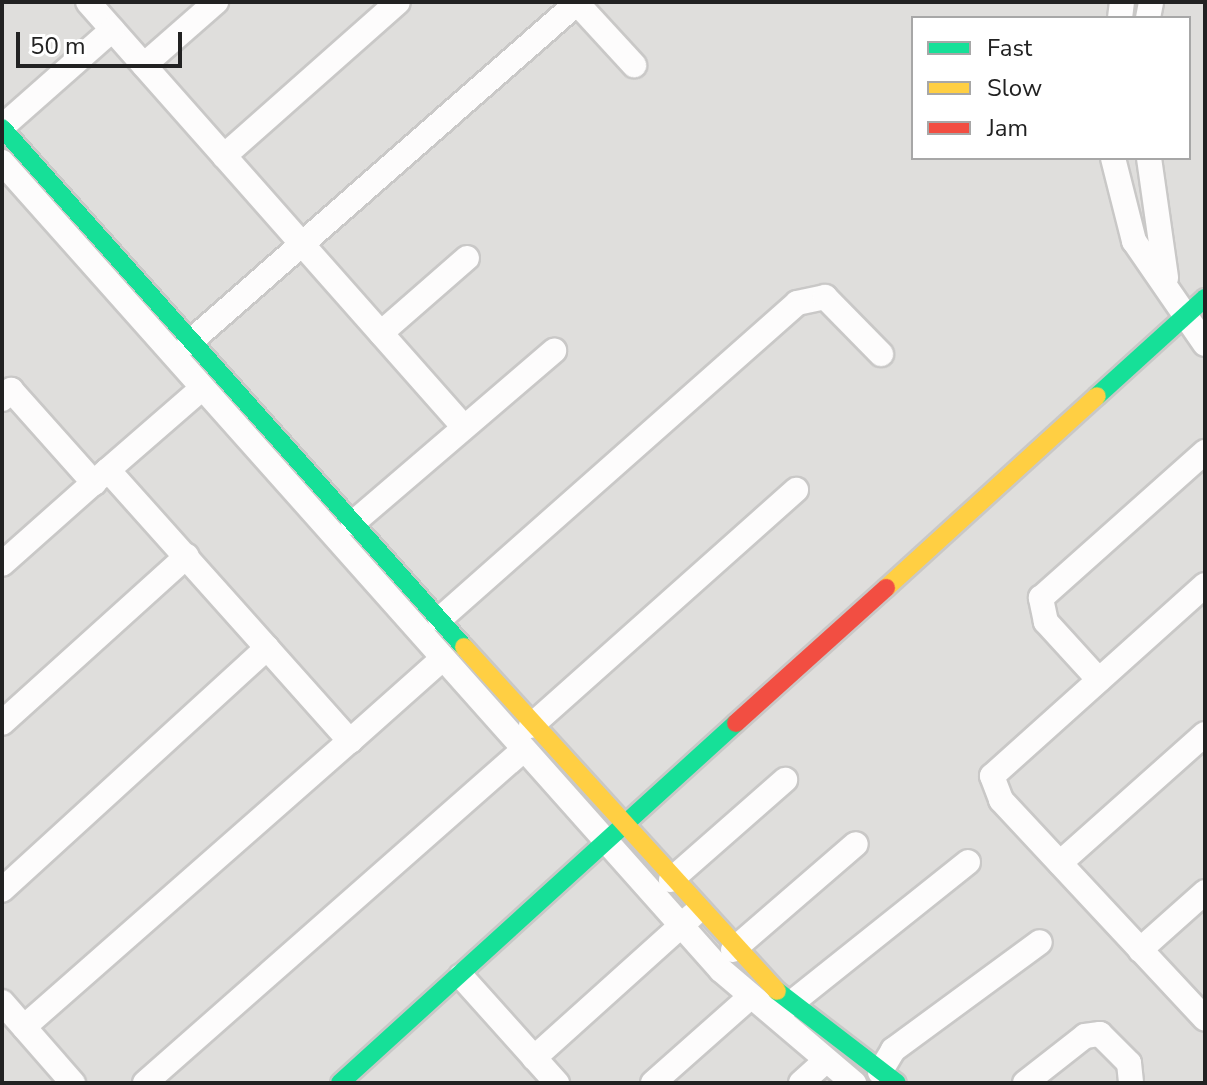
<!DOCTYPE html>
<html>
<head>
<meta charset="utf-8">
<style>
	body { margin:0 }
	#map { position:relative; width:1207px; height:1085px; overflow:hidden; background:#f0eeeb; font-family:"Nunito Sans",sans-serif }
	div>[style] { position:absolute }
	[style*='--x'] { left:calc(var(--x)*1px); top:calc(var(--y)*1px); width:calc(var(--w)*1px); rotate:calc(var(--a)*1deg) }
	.residential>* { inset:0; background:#dfdedc }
	.roads { filter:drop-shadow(2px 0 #c9c8c7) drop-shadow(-2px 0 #c9c8c7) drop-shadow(0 2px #c9c8c7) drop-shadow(0 -2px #c9c8c7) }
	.street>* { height:24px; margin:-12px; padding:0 12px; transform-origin:12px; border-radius:12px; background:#fdfcfc }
	.fast>* { height:18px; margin:-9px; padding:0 9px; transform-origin:9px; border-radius:9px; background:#16e098 }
	.slow>* { height:18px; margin:-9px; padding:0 9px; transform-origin:9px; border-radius:9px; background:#ffcf43 }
	.jam>* { height:18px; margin:-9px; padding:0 9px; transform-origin:9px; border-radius:9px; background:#f24e42 }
	span { translate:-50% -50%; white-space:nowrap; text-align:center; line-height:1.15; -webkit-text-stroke:6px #fff; paint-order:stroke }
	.frame { position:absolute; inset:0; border:4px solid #222; pointer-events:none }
	.legend { position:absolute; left:911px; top:16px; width:280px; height:144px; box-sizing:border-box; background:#fff; border:2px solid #a7a7a7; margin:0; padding:10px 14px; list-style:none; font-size:24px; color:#222 }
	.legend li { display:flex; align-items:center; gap:16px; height:40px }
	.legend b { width:40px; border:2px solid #a7a7a7 }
	.scale { position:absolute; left:16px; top:32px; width:166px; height:36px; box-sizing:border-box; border:4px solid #222; border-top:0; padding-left:10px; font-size:24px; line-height:28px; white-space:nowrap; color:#222; -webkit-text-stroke:6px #fff; paint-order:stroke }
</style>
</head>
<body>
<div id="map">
	<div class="residential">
		<i style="clip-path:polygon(evenodd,2px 2px,1205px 2px,1205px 1083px,2px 1083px,2px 2px,913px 18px,1189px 18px,1189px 158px,913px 158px,913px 18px)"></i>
	</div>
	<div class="roads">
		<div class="street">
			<i style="--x:88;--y:2;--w:566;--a:48.51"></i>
			<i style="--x:576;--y:2;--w:86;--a:47.4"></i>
			<i style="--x:1120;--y:18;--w:16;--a:-83"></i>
			<i style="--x:1148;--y:18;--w:16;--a:-79"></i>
			<i style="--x:144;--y:65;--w:96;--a:-41.2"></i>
			<i style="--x:2;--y:127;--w:147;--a:-41.4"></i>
			<i style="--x:224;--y:156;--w:232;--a:-41.5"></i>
			<i style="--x:1113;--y:158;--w:86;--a:75.8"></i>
			<i style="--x:1134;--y:241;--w:125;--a:55.4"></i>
			<i style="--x:1149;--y:158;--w:121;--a:81.9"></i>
			<i style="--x:2;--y:162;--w:1082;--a:48.34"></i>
			<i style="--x:721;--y:970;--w:175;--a:40.4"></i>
			<i style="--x:381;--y:333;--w:114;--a:-41.1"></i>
			<i style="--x:189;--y:343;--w:516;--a:-41.23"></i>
			<i style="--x:200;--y:390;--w:122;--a:139"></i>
			<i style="--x:108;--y:470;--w:239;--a:48.2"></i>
			<i style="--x:2;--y:399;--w:13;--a:-45"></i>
			<i style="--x:11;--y:390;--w:125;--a:48.3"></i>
			<i style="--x:353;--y:523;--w:265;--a:-40.6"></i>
			<i style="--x:2;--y:564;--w:142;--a:-41.6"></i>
			<i style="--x:1205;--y:585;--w:286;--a:138.1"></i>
			<i style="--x:992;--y:776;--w:26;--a:69"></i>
			<i style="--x:1001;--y:800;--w:299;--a:47"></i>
			<i style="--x:440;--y:619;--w:477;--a:-41.5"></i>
			<i style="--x:797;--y:303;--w:29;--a:-12"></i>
			<i style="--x:825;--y:297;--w:80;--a:45.5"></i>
			<i style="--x:1099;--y:680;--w:79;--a:-132.4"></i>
			<i style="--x:1046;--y:622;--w:25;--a:-102"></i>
			<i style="--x:1041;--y:598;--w:220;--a:-41.7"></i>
			<i style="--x:2;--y:723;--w:249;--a:-42.1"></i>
			<i style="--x:531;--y:726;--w:355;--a:-41.7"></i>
			<i style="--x:1060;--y:863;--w:194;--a:-41.7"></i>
			<i style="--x:671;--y:880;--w:152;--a:-41.3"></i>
			<i style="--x:2;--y:890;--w:359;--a:-42.4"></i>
			<i style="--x:267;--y:648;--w:125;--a:48.3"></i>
			<i style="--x:350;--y:741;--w:123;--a:-41.7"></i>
			<i style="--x:733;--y:950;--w:162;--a:-40.8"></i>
			<i style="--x:1140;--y:950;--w:87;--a:-41.7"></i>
			<i style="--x:461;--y:976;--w:144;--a:48.1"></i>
			<i style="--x:2;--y:1002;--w:108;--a:48.8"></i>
			<i style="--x:789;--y:1005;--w:229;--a:-38.6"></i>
			<i style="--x:24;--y:1027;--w:434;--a:-41.3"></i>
			<i style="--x:534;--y:1058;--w:214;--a:-42"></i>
			<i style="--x:880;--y:1072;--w:26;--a:-59"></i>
			<i style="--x:893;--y:1050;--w:182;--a:-36.3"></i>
			<i style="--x:145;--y:1083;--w:502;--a:-41.37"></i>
			<i style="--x:653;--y:1083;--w:127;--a:-41.5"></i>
			<i style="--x:801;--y:1083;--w:31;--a:-42"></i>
			<i style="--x:1025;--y:1083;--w:76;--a:-38.1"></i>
			<i style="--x:1085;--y:1036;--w:15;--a:-8"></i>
			<i style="--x:1100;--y:1034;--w:41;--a:45"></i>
			<i style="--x:1129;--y:1063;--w:20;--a:84"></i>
		</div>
		<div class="fast">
			<i style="--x:2;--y:128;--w:695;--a:48.33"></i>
			<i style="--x:1097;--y:396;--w:146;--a:-42.2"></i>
			<i style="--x:777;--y:991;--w:151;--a:37.5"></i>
			<i style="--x:340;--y:1083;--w:535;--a:-42.27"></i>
		</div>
		<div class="slow">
			<i style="--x:886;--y:588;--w:285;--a:-42.3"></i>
			<i style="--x:464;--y:647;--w:465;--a:47.7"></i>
		</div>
		<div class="jam">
			<i style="--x:736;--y:723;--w:202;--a:-42"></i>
		</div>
	</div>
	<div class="frame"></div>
	<ul class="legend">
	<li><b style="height:10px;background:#16e098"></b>Fast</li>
	<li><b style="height:10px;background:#ffcf43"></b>Slow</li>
	<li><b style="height:10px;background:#f24e42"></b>Jam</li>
	</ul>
	<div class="scale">50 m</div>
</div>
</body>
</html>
